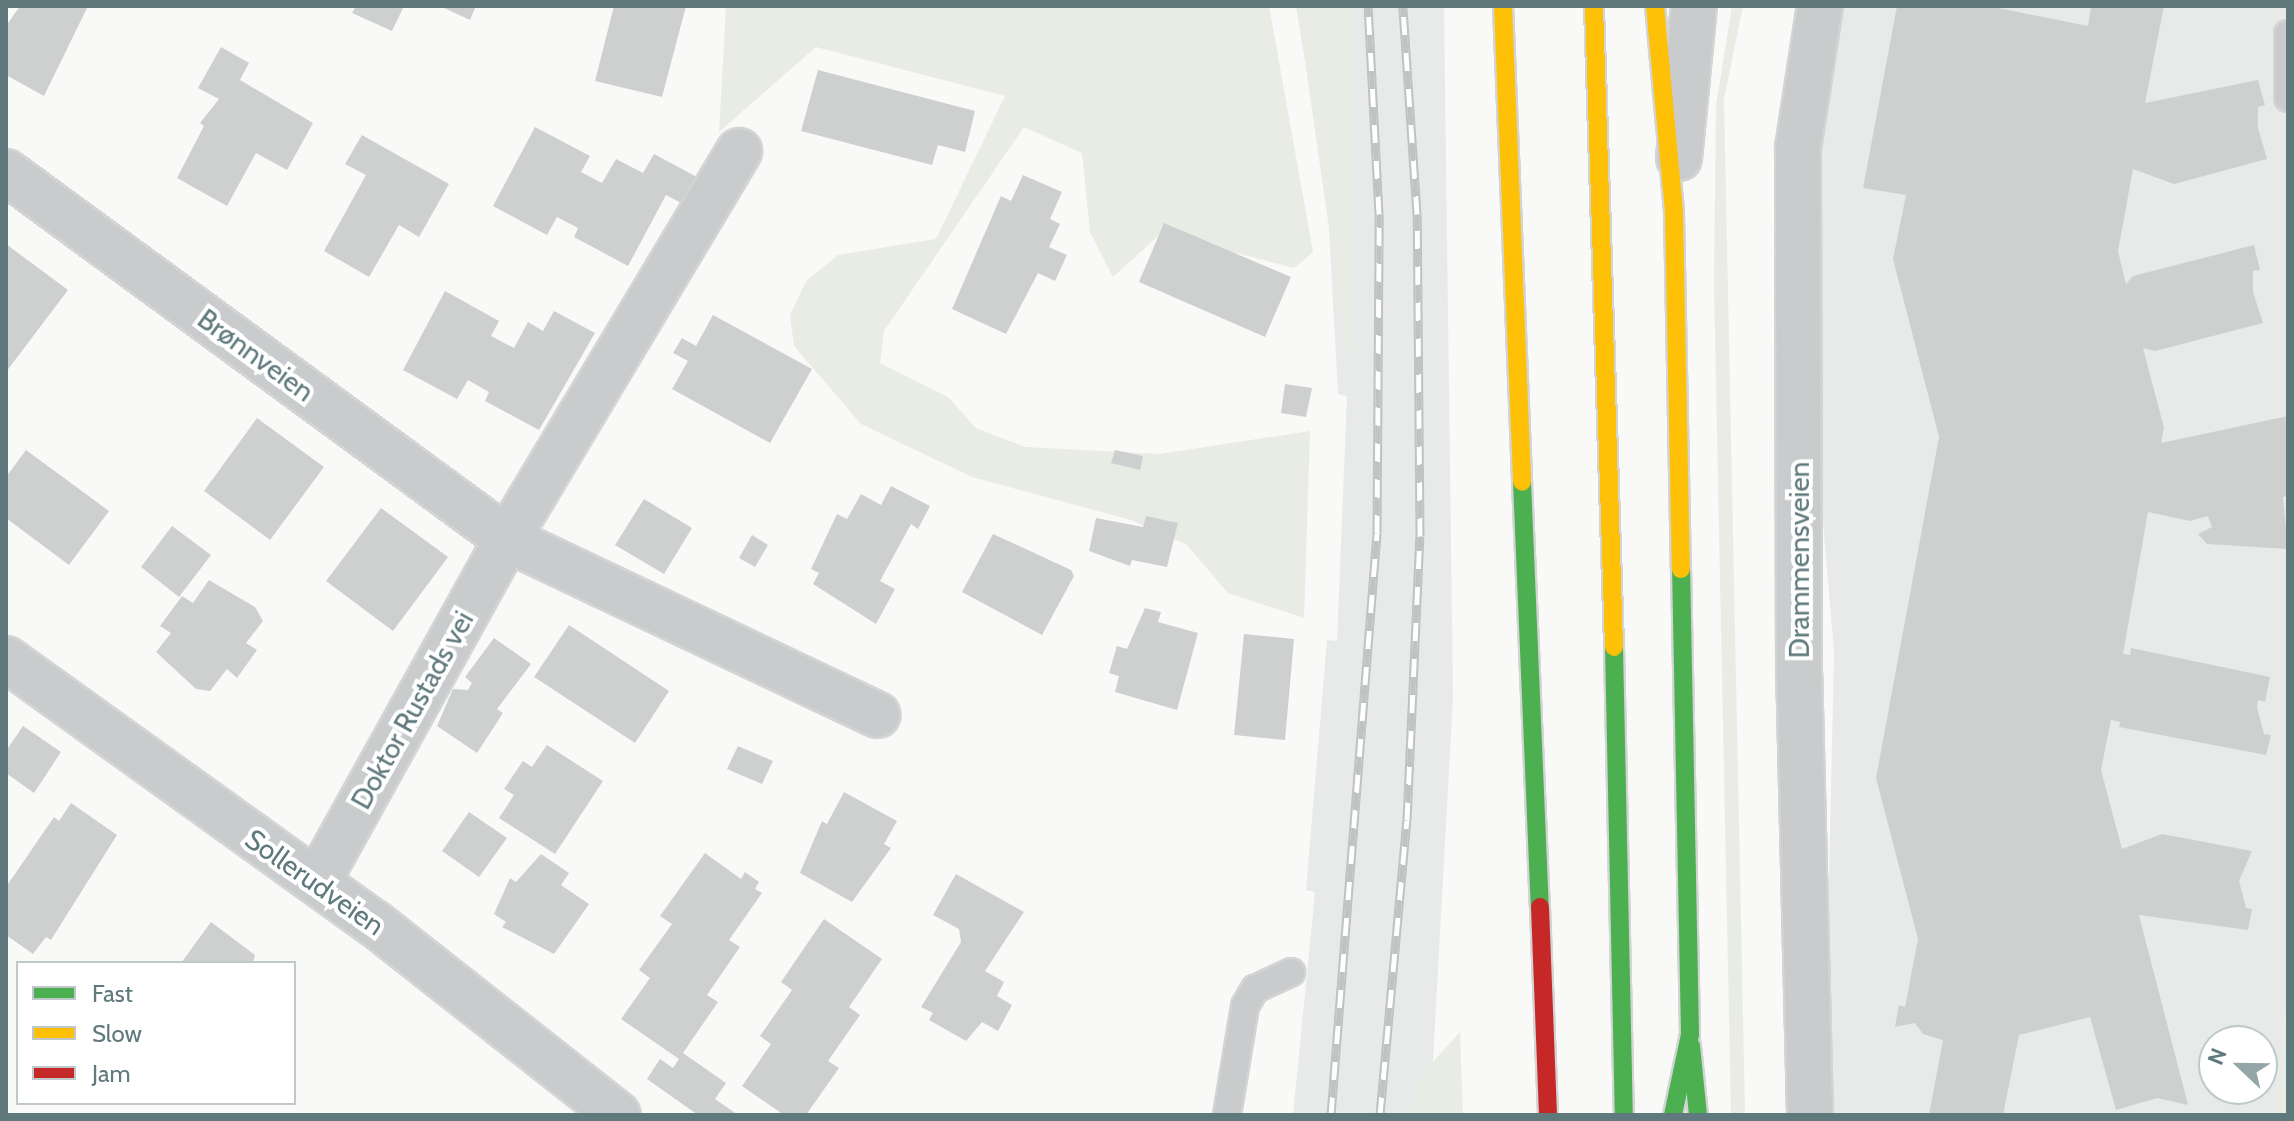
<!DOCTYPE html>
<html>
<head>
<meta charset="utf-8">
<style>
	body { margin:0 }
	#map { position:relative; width:2294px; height:1121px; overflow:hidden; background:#f9f9f8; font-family:Cabin,sans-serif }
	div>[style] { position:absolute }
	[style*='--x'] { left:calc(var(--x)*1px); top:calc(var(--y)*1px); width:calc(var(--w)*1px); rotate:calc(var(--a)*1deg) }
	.built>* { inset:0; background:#e8eae9 }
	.green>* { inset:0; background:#e9ebe5 }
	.building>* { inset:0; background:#ced0d0 }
	.roads { filter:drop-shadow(2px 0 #d3d5d5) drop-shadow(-2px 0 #d3d5d5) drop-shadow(0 2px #d3d5d5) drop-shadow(0 -2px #d3d5d5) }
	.lane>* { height:26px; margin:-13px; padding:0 13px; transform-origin:13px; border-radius:13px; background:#c9cbcc }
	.street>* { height:44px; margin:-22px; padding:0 22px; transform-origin:22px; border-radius:22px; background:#c9cbcc }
	.fast>* { height:18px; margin:-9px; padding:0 9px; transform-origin:9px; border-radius:9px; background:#4caf50 }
	.slow>* { height:18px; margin:-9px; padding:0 9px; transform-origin:9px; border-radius:9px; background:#ffc107 }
	.jam>* { height:18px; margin:-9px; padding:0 9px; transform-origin:9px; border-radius:9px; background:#c62828 }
	.rail>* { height:9px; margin-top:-4.5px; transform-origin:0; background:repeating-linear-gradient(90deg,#fff 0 18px,#bfc3c2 0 36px); box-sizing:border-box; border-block:2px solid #bfc3c2 }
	span { translate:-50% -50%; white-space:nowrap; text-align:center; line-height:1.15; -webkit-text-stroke:8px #fff; paint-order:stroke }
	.street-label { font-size:28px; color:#5f797d }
	.frame { position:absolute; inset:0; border:8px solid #5f797d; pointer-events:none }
	.legend { position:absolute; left:16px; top:961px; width:280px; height:144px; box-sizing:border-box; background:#fff; border:2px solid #bfc9cb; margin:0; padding:10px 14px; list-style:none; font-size:24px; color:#5f797d }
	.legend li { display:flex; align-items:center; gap:16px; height:40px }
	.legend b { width:40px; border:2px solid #bfc9cb }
	.north { position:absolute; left:2198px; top:1025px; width:80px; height:80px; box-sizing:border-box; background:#fff; border:2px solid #bfc9cb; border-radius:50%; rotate:292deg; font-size:22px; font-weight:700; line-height:32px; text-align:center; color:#5f797d }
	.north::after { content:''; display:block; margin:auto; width:28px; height:36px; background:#95a6a8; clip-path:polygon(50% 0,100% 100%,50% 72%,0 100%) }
</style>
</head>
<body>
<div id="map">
	<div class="built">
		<i style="clip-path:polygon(1296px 6px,1444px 6px,1453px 698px,1430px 1115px,1293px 1115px,1315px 892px,1306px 890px,1327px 640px,1337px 641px,1347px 396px,1338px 394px,1327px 193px)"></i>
		<i style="clip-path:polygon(evenodd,1806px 6px,2288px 6px,2288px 993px,2274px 1115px,1824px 1115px,1834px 651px,1789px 129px,1806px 6px,2214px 1041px,2262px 1041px,2262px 1089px,2214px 1089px,2214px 1041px)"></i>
	</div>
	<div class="green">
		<i style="clip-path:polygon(726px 6px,1269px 6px,1313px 252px,1294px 268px,1217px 248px,1170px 225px,1113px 277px,1090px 232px,1082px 153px,1024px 127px,884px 331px,880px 363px,948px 397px,976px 428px,1025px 447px,1160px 454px,1310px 431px,1304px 618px,1228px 593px,1187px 545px,1131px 520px,972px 477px,861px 424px,794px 346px,790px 315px,806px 281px,838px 255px,936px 239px,1005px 96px,816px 47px,719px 132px)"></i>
		<i style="clip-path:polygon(1297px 6px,1351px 6px,1356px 62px,1351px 380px)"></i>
		<i style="clip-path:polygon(1732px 6px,1743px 6px,1724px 99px,1745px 1115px,1731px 1115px,1714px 284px,1716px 106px)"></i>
		<i style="clip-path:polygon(2288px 993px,2288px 1115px,2274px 1115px)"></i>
		<i style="clip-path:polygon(1460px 1032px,1463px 1115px,1410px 1115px,1414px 1083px)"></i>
	</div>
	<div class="building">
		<i style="clip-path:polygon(20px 6px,88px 6px,44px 96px,6px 75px,6px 26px)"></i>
		<i style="clip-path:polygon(356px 6px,404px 6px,392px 31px,352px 13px)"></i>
		<i style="clip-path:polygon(440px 6px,476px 6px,470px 20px)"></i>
		<i style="clip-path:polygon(614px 6px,686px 6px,662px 97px,595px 81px)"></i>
		<i style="clip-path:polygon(1897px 6px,1988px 6px,2088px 26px,2091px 6px,2164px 6px,2145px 103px,2258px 80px,2265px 105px,2258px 107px,2258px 128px,2267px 159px,2174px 184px,2133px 169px,2118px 251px,2126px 284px,2133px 276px,2254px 245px,2260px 270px,2253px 271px,2253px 292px,2263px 323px,2155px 351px,2143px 348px,2164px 428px,2161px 443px,2288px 416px,2288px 496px,2283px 497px,2288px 549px,2207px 544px,2198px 534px,2212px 527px,2208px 516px,2190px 521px,2148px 512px,2123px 654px,2130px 655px,2131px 648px,2270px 677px,2265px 702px,2258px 700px,2257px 707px,2264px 734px,2271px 735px,2266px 755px,2119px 727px,2120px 722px,2111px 720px,2101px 770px,2122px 849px,2162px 834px,2252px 851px,2239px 881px,2246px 908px,2252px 909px,2248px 930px,2139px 915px,2188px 1105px,2157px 1098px,2116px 1110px,2090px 1017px,2019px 1035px,2003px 1115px,1929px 1115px,1943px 1040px,1923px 1034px,1915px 1023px,1895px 1027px,1899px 1005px,1905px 1007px,1918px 939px,1876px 778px,1939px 437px,1893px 259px,1906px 195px,1863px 188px)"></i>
		<i style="clip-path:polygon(221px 47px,249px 63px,240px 80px,313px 123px,287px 170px,256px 153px,227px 206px,177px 178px,204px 126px,200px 123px,219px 99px,198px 88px)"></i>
		<i style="clip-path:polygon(818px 70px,975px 111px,965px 152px,938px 145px,932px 165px,801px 131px)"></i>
		<i style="clip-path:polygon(535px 127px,590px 156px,581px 172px,602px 183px,616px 159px,643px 173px,654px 154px,697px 177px,683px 204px,666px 195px,628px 266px,574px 237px,578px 228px,557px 217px,547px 235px,493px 206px)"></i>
		<i style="clip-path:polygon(362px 135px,449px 184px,419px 237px,399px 225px,369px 277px,324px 251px,366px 175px,345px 164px)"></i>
		<i style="clip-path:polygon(1023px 175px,1062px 192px,1050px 219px,1060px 224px,1049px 247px,1067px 255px,1055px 281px,1038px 273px,1006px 334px,952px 309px,1001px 196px,1011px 201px)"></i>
		<i style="clip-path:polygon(1164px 223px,1291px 277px,1265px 337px,1139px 282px)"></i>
		<i style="clip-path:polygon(6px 244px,68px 290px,6px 372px)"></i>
		<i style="clip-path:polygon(445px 291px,499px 321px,491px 336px,514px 348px,528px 322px,543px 331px,554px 311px,595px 333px,539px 430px,485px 401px,489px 392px,468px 380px,457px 399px,403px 370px)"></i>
		<i style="clip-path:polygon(713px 315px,812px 369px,770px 443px,672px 389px,688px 361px,673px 353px,682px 338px,696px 346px)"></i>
		<i style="clip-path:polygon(1285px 384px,1312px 388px,1306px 417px,1281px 413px)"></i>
		<i style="clip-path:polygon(257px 418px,324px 467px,270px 540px,204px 491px)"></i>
		<i style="clip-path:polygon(26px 450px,109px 511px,69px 565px,6px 518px,6px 477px)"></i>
		<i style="clip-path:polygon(1115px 450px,1143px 456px,1140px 470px,1111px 463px)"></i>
		<i style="clip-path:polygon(891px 486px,930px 506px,918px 529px,911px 524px,880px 581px,895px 589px,876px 624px,813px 584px,819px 573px,811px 569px,837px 514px,847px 519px,861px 494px,881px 505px)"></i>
		<i style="clip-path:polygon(644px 499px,692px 528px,664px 574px,615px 545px)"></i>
		<i style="clip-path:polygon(381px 508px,448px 557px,393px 631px,326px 581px)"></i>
		<i style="clip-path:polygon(1146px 516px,1178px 523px,1167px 567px,1132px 560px,1130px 566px,1089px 551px,1096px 518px,1143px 527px)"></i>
		<i style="clip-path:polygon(172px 526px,211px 555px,179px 597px,141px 567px)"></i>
		<i style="clip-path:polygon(993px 534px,1071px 570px,1074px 576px,1042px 635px,962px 592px)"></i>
		<i style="clip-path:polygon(752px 535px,768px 545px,755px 567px,739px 558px)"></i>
		<i style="clip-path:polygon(209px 580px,255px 607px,263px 621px,246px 643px,257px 650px,237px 678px,227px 669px,210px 691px,196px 689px,156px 652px,171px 633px,160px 626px,182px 596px,193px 603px)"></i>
		<i style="clip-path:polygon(1145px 608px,1161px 612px,1158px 622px,1198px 633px,1177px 710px,1115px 692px,1119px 676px,1109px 673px,1117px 646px,1127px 649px)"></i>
		<i style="clip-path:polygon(569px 625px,669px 691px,635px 743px,534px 677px)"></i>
		<i style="clip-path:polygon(1244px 634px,1294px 639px,1285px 740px,1234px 735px)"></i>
		<i style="clip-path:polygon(494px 638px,531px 664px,497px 709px,503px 713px,477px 753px,437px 726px,453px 689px,468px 690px,472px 683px,465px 677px)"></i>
		<i style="clip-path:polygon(23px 726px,61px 752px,34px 793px,6px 773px,6px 751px)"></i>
		<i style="clip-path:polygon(547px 745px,603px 781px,555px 854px,499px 818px,514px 795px,504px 789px,523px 761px,532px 767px)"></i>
		<i style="clip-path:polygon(738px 746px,773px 761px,762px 784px,727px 769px)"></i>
		<i style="clip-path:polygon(844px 792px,897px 821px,884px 844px,891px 848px,852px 902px,800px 873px,822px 821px,827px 824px)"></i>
		<i style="clip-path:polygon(71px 803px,117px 835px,51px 940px,46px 937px,33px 954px,6px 935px,6px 887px,54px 817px,59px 821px)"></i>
		<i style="clip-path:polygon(469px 812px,507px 838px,479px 877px,442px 851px)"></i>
		<i style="clip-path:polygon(705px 853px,741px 879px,745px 872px,759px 882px,755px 889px,762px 893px,729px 940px,740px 947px,707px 995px,718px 1002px,683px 1053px,726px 1083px,715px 1099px,738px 1115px,698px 1115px,647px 1079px,660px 1059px,673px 1068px,679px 1059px,621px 1019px,650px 978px,639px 970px,672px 924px,660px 916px)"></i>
		<i style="clip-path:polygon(541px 854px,569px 873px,561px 885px,589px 904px,554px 954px,502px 927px,506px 922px,494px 914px,510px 878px,516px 882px)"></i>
		<i style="clip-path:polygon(956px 874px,1024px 912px,985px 971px,1004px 982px,997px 996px,1012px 1005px,998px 1031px,982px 1022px,966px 1041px,929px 1020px,933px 1013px,921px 1007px,961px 942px,959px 929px,933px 915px)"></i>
		<i style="clip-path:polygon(824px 919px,882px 959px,849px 1007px,860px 1015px,828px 1061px,839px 1068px,806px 1115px,784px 1115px,742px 1086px,771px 1044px,760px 1036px,792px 990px,781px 982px)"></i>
		<i style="clip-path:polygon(211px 922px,255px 955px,253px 963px,181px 963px)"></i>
	</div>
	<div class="roads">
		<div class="lane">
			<i style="--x:2288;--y:34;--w:64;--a:90"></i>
			<i style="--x:1227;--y:1115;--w:110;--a:-80.6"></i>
			<i style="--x:1245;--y:1006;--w:20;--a:-60"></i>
			<i style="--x:1255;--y:989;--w:40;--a:-25"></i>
		</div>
		<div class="street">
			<i style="--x:1679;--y:158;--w:153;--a:-84.4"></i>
			<i style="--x:6;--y:172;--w:621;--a:36.22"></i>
			<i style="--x:507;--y:539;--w:410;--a:25.4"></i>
			<i style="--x:6;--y:659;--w:453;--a:35.7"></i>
			<i style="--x:374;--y:923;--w:310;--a:38.2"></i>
			<i style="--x:317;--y:882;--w:392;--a:-61"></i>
			<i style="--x:507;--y:539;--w:452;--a:-59.1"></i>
			<i style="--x:1810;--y:1115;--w:440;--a:-91.4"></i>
			<i style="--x:1799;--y:675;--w:527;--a:-90.11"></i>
			<i style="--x:1798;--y:148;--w:144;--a:-81.2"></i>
		</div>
		<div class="fast">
			<i style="--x:1522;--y:482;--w:425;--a:87.6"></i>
			<i style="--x:1614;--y:647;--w:468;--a:88.8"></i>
			<i style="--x:1691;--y:1046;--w:69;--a:84.2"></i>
			<i style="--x:1673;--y:1115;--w:83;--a:-78.1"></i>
			<i style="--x:1690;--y:1034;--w:465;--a:-91.1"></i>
		</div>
		<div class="slow">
			<i style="--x:1503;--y:6;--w:476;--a:87.7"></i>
			<i style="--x:1594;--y:6;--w:641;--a:88.21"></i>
			<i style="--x:1655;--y:6;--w:207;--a:84.7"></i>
			<i style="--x:1674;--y:212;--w:357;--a:88.9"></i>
		</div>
		<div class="jam">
			<i style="--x:1540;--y:907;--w:208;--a:87.8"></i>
		</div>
	</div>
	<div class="rail">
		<i style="--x:1331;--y:1115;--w:584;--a:-85.48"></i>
		<i style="--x:1377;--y:533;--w:319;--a:-89.6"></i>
		<i style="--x:1379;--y:214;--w:208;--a:-93"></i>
		<i style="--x:1380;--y:1115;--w:296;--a:-84.8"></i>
		<i style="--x:1407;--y:820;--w:284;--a:-87.4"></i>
		<i style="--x:1420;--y:536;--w:322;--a:-90.5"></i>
		<i style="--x:1417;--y:214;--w:208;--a:-93.9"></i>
	</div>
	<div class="street-label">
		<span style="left:256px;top:355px;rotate:36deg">Brønnveien</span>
		<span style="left:1799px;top:560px;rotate:-90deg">Drammensveien</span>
		<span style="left:412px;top:710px;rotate:-61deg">Doktor Rustads vei</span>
		<span style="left:315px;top:882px;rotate:35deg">Sollerudveien</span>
	</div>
	<div class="frame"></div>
	<ul class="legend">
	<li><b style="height:10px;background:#4caf50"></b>Fast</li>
	<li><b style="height:10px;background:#ffc107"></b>Slow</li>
	<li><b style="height:10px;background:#c62828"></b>Jam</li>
	</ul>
	<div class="north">N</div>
</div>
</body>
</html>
